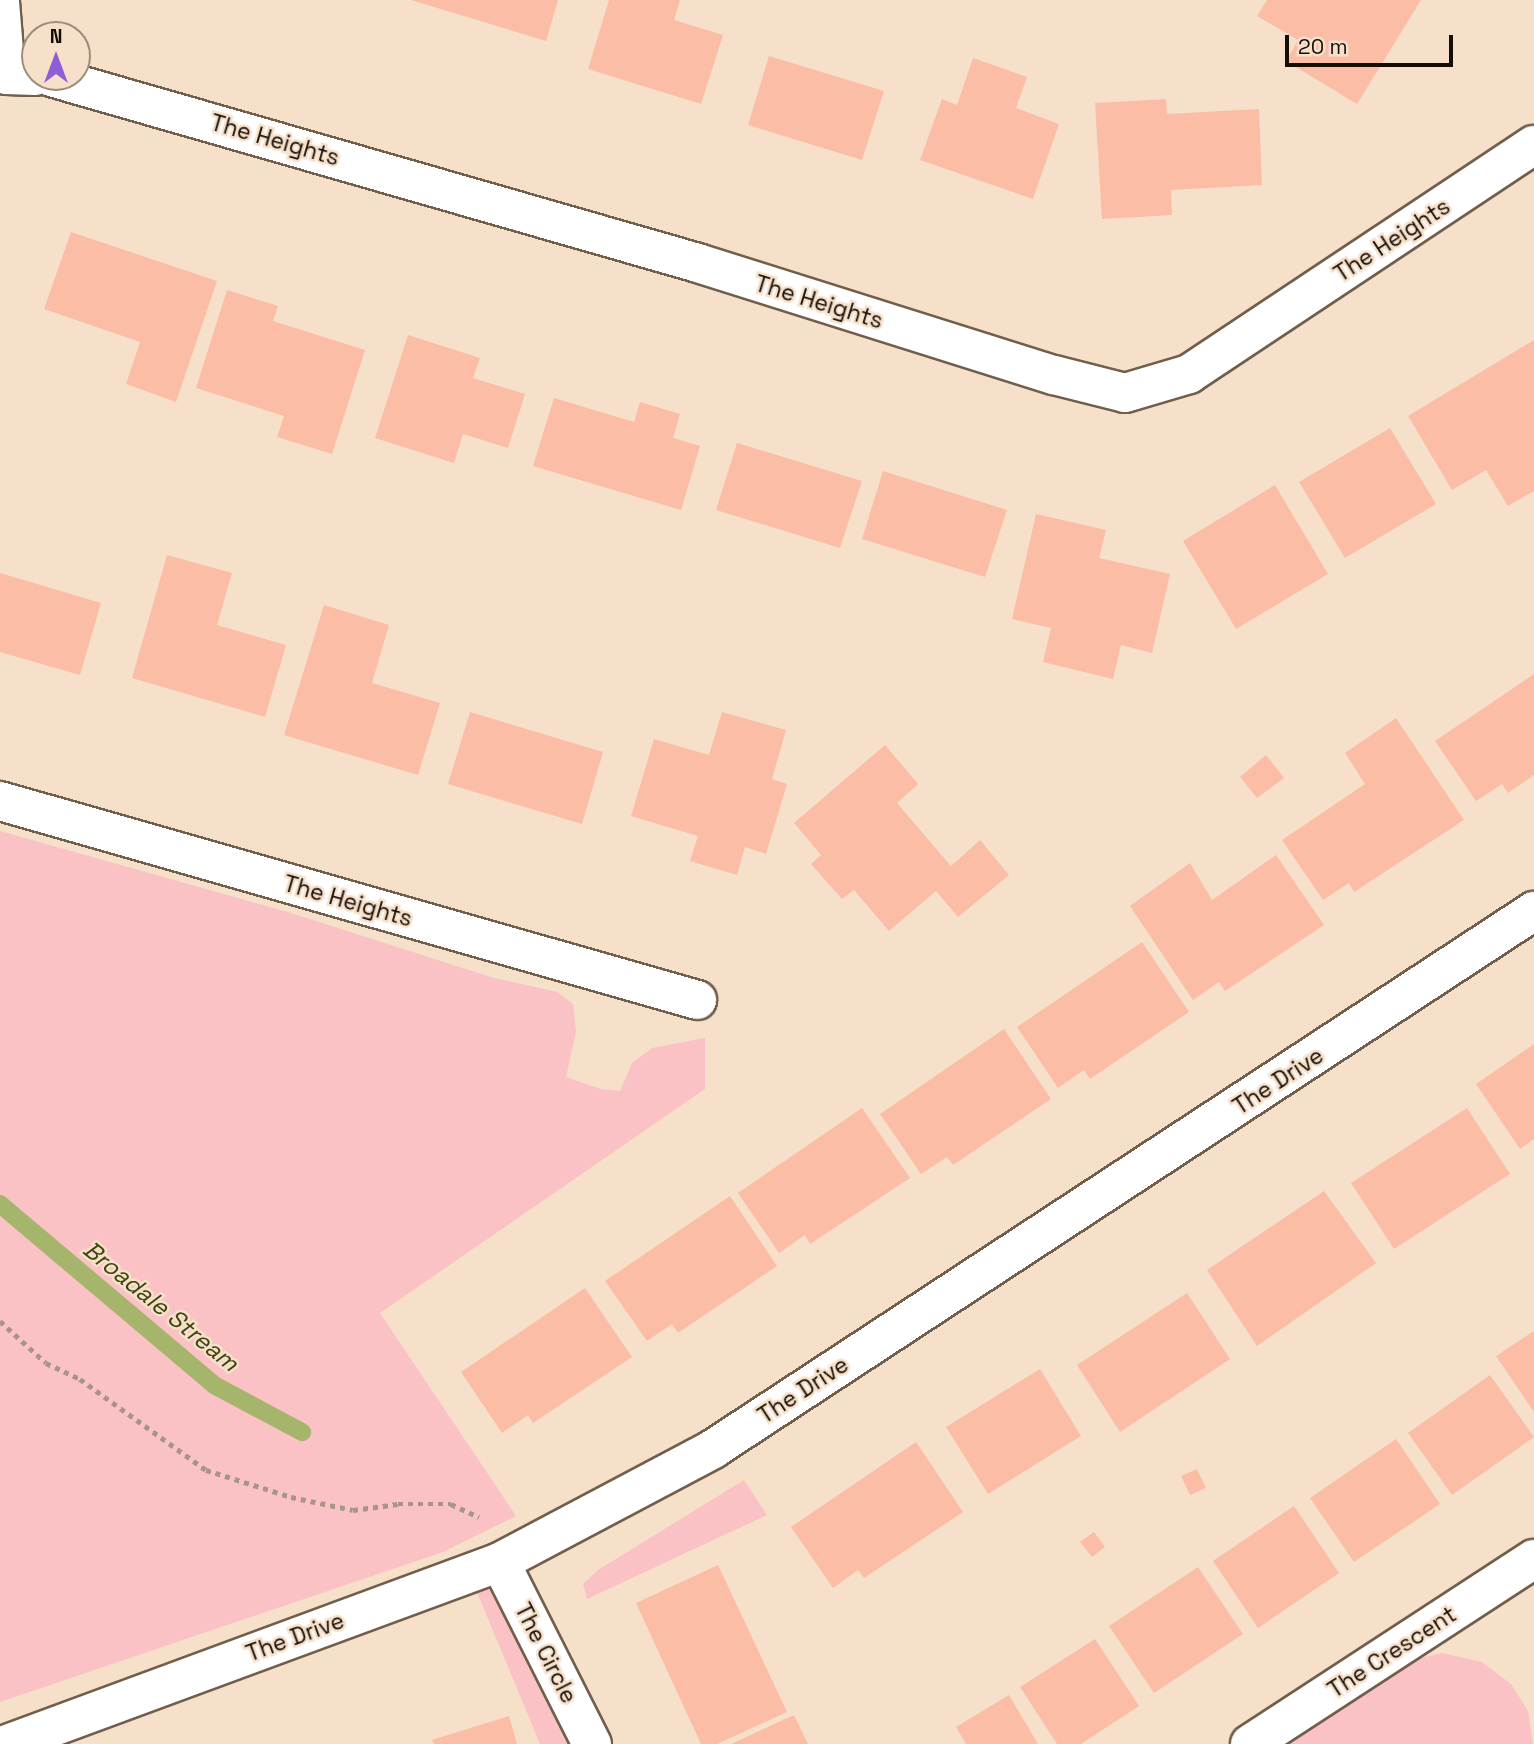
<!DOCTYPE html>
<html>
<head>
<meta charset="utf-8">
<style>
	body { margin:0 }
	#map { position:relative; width:1534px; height:1744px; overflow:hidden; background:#f6e0ca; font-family:"Space Grotesk",sans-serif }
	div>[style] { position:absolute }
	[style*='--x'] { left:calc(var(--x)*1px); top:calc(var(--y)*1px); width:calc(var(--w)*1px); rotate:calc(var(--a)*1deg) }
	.green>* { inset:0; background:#fac2c4 }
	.stream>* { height:18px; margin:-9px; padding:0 9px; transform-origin:9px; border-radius:9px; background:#a5b56c }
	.building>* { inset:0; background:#fbbda5 }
	.path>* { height:4.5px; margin-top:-2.25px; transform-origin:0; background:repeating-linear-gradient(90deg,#a79685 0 5px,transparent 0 10px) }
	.roads { filter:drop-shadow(2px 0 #715e4b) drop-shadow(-2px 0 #715e4b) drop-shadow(0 2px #715e4b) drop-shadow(0 -2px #715e4b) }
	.street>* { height:38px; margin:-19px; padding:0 19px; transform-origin:19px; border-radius:19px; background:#fff }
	span { translate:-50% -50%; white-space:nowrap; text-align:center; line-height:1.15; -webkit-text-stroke:5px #f6e0ca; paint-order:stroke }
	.street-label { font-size:23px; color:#150e07 }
	.water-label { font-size:24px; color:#3c450e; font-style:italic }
	.north { position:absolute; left:21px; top:21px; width:70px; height:70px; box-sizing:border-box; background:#f6e0ca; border:2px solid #9c8c7c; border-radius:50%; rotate:0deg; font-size:19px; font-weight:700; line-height:28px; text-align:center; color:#150e07 }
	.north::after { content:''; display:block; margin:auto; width:24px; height:32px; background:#8d5ed8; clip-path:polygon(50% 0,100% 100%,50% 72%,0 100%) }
	.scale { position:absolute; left:1285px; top:35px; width:168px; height:32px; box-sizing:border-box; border:4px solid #150e07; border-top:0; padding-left:9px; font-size:21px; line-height:24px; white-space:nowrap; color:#150e07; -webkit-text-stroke:5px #f6e0ca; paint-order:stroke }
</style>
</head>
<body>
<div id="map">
	<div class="green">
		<i style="clip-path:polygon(0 831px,288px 912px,494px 978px,557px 992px,573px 1004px,576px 1032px,566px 1077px,601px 1089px,620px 1091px,632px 1063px,652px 1048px,705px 1038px,705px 1089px,380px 1313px,516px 1516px,443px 1552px,0 1702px)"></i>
		<i style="clip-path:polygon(744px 1480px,767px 1515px,587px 1599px,583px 1584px,598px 1570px)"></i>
		<i style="clip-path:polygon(476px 1590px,496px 1590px,572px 1744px,540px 1744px)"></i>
		<i style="clip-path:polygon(1442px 1653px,1482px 1662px,1511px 1684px,1528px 1711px,1533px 1744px,1289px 1744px,1408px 1661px)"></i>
	</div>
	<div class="stream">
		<i style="--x:0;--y:1204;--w:280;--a:40.2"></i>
		<i style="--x:214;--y:1385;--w:100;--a:28.1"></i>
	</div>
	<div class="building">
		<i style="clip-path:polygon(411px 0,558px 0,546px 41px)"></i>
		<i style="clip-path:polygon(609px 0,680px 0,674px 20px,723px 35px,701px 104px,588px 69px)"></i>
		<i style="clip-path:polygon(1267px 0,1421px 0,1357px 104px,1286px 61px,1298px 40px,1257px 16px)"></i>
		<i style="clip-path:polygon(769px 56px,884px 91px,862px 160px,748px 125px)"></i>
		<i style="clip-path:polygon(973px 58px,1027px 77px,1016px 108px,1059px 124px,1033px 199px,920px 160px,942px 99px,957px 105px)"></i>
		<i style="clip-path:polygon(1166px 99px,1167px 114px,1259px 109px,1262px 185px,1171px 190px,1172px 215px,1102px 219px,1095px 103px)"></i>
		<i style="clip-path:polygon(71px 232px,217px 281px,176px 402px,126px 384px,140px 342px,44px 309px)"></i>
		<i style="clip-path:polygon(227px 290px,278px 306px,273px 321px,365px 350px,332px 454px,277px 437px,284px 416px,196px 388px)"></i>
		<i style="clip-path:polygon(408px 335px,480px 358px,473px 378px,525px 394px,508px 448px,463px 434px,454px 463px,375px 438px)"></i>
		<i style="clip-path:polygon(1534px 340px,1534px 491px,1508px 506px,1486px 470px,1452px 490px,1408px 416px)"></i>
		<i style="clip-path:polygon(554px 398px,634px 422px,640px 402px,680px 414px,673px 438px,700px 446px,681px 510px,533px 466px)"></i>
		<i style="clip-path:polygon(1390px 428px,1436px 504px,1345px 558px,1299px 482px)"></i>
		<i style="clip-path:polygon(737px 443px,862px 481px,840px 548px,716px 510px)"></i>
		<i style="clip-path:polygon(883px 471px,1007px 510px,985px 577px,862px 539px)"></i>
		<i style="clip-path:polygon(1275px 485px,1328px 574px,1236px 629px,1183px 541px)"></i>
		<i style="clip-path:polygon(1036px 514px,1106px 530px,1099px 558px,1170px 574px,1152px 653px,1121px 645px,1113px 679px,1043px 662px,1051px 628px,1012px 619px)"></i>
		<i style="clip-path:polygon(167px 555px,232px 573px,217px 625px,286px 645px,265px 717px,132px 678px)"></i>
		<i style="clip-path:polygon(0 573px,101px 603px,80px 675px,0 652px)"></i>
		<i style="clip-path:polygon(324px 605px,389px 625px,372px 683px,440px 703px,418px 775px,284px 735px)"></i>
		<i style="clip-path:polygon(1534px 674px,1534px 775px,1508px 793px,1502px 784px,1476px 801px,1435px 741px)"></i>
		<i style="clip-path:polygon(470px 712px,603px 752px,582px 824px,448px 784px)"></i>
		<i style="clip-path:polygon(722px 712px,786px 730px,772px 779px,787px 784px,766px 854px,745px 847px,737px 875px,690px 861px,698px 836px,631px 816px,654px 739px,709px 755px)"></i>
		<i style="clip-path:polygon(1396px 718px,1464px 820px,1354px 892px,1349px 883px,1323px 900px,1282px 840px,1365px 784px,1345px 753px)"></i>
		<i style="clip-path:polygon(885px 745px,918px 784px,897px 803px,951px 866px,980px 840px,1009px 875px,958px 917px,936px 891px,889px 931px,854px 890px,842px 899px,811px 864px,821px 855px,794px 823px)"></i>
		<i style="clip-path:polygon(1266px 755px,1284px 778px,1257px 798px,1240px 777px)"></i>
		<i style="clip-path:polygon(1276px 855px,1324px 925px,1225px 991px,1219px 982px,1193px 1000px,1130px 906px,1190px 863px,1212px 900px)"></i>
		<i style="clip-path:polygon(1142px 942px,1189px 1012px,1090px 1079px,1084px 1070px,1058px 1088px,1017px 1027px)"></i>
		<i style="clip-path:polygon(1004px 1029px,1051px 1099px,953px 1165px,947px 1157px,921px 1174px,880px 1114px)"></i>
		<i style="clip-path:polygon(1534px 1044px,1534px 1139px,1520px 1149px,1476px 1084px)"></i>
		<i style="clip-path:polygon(862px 1108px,910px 1178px,810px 1244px,805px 1235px,779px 1253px,738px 1193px)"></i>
		<i style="clip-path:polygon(1467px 1108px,1510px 1174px,1394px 1249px,1351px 1183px)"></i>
		<i style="clip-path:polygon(1324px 1191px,1376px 1263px,1257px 1346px,1207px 1270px)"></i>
		<i style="clip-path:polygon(730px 1196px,777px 1266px,678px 1333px,672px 1324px,647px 1341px,605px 1281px)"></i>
		<i style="clip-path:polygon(585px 1288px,632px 1357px,533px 1423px,528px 1415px,502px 1433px,461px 1372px)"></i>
		<i style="clip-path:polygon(1187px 1293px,1230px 1359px,1120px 1432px,1077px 1365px)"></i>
		<i style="clip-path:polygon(1534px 1331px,1534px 1412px,1496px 1356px)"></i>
		<i style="clip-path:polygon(1040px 1369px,1081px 1436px,988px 1494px,946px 1427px)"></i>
		<i style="clip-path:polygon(1490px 1375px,1534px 1437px,1452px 1495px,1408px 1433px)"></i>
		<i style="clip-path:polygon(1396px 1439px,1440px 1504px,1354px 1562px,1310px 1498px)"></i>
		<i style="clip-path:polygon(916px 1442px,963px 1512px,864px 1578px,858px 1570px,833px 1588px,791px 1527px)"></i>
		<i style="clip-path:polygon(1197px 1469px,1206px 1488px,1190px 1495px,1181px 1476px)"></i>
		<i style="clip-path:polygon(1294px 1506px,1339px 1573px,1258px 1628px,1213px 1561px)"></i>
		<i style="clip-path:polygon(1094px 1532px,1105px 1547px,1092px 1557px,1080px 1542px)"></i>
		<i style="clip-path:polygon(718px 1565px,787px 1712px,717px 1744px,701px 1744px,636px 1603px)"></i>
		<i style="clip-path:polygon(1198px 1567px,1243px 1634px,1154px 1693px,1109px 1626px)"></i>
		<i style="clip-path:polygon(1095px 1639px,1139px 1706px,1081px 1744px,1057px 1744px,1020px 1687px)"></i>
		<i style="clip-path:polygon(1009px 1695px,1038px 1744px,966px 1744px,956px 1727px)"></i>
		<i style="clip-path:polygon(794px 1715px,808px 1744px,731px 1744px)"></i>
		<i style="clip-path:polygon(509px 1716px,517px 1744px,434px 1744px,432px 1740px)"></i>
	</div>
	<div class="path">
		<i style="--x:0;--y:1321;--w:62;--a:42.4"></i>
		<i style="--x:46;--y:1363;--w:38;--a:25"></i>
		<i style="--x:80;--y:1379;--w:155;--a:35.8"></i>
		<i style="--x:206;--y:1470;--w:89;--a:17.6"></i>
		<i style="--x:291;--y:1497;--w:63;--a:11.8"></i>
		<i style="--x:353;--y:1510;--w:45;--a:-7.6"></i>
		<i style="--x:398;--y:1504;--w:53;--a:0"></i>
		<i style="--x:451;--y:1504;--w:31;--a:25"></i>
	</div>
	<div class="roads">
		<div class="street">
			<i style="--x:0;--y:2;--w:73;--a:85.3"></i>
			<i style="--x:6;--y:75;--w:29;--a:2"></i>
			<i style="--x:51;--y:77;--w:673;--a:16.04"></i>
			<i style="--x:698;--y:263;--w:373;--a:17.5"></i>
			<i style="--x:1054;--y:375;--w:73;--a:14.2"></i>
			<i style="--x:1125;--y:393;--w:67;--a:-16.5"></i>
			<i style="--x:1189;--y:374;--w:414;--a:-33.6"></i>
			<i style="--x:0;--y:801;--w:725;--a:15.93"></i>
			<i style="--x:500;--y:1562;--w:204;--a:63.2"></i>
			<i style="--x:7;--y:1744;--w:526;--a:-20.26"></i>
			<i style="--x:500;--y:1562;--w:241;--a:-27.9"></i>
			<i style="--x:713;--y:1449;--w:982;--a:-33.24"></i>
			<i style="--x:1250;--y:1744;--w:339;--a:-33.1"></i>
		</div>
	</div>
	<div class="street-label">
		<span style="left:275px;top:140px;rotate:16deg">The Heights</span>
		<span style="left:1392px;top:240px;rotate:-33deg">The Heights</span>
		<span style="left:819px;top:302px;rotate:17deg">The Heights</span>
		<span style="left:348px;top:901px;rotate:16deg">The Heights</span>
		<span style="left:1278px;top:1081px;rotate:-33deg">The Drive</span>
		<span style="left:803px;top:1390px;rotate:-33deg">The Drive</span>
		<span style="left:295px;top:1637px;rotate:-20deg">The Drive</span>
		<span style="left:1392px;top:1652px;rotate:-33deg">The Crescent</span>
		<span style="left:546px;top:1653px;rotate:63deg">The Circle</span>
	</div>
	<div class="water-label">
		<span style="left:161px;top:1306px;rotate:39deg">Broadale Stream</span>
	</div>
	<div class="north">N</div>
	<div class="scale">20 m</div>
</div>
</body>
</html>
